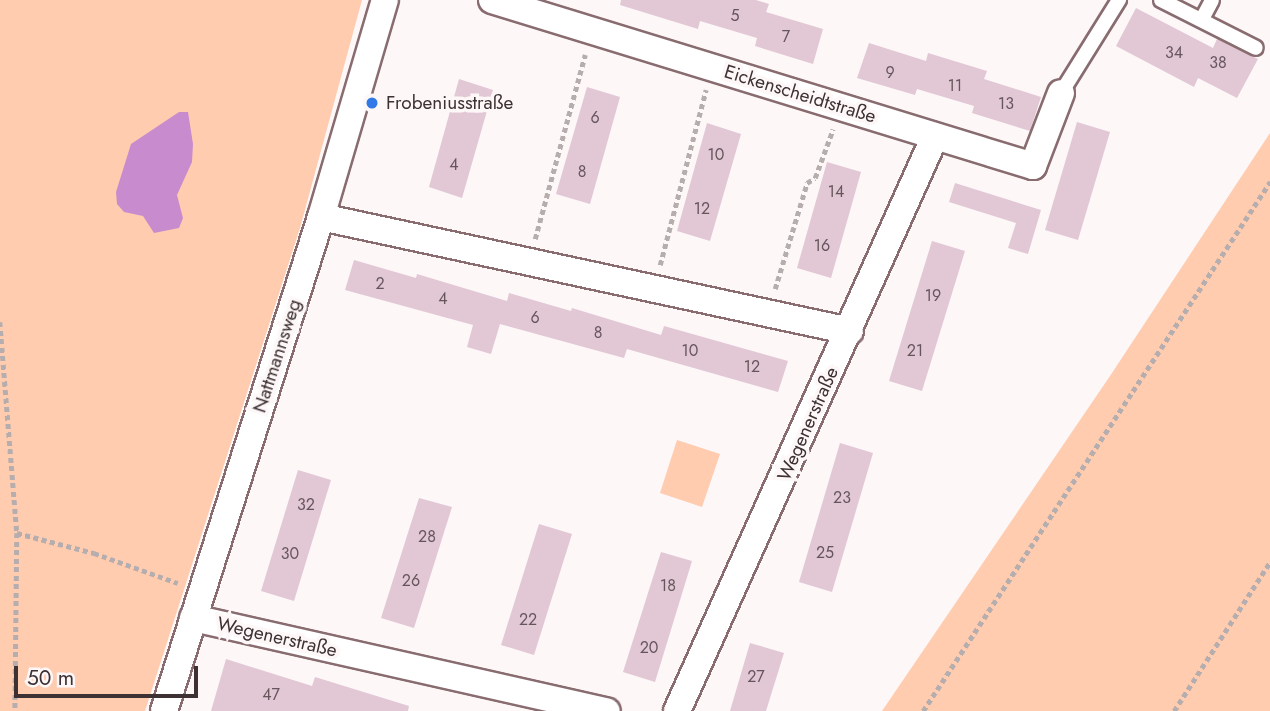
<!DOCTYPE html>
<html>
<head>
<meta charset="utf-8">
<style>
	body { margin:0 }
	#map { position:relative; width:1270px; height:711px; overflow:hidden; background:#fdf7f8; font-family:Jost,sans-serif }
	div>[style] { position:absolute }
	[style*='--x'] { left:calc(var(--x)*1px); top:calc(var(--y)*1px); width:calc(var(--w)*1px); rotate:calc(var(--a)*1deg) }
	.green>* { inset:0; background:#ffccaf }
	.water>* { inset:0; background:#c88cce }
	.building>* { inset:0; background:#e2c7d5 }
	.path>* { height:4.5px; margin-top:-2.25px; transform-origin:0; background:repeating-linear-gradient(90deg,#b5adae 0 5px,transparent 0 8.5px) }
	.roads { filter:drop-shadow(2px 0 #886c70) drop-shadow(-2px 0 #886c70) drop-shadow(0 2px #886c70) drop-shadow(0 -2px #886c70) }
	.lane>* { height:14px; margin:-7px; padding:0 7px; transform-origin:7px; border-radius:7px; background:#fff }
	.street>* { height:26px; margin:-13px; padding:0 13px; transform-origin:13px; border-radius:13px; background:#fff }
	.dots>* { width:19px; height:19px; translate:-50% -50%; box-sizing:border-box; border:4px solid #fdf7f8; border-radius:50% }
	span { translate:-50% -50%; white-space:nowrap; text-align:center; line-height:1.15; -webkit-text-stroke:7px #fdf7f8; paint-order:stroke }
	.number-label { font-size:16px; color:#66565c }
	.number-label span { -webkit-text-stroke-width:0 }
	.street-label { font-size:19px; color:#3d3133 }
	.poi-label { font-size:19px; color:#3d3133 }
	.left { translate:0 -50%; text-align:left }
	.scale { position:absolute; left:14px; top:666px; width:184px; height:32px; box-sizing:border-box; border:4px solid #3d3133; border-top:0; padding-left:9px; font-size:21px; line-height:24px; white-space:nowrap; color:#3d3133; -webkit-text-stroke:5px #fdf7f8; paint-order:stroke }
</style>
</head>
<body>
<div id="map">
	<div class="green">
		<i style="clip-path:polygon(0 0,362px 0,300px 228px,145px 711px,0 711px)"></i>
		<i style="clip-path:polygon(1270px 133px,1270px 711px,882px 711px,1110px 376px)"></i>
		<i style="clip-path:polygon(677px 440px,720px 454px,702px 507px,660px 493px)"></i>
	</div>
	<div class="water">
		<i style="clip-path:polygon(179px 112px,188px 112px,193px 144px,192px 162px,177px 195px,183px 218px,179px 228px,154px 233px,143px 216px,124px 212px,117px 204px,116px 192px,131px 144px)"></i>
	</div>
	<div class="building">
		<i style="clip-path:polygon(621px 0,756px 0,769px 4px,766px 12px,823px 29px,813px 64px,755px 46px,757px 38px,700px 21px,698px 29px,620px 5px)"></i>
		<i style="clip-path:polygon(1136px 8px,1213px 48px,1217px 39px,1258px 59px,1237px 98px,1198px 78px,1194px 87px,1116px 46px)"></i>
		<i style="clip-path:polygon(869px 43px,926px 61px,928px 53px,987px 71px,984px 79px,1041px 97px,1030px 131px,972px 113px,974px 106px,917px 89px,915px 95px,857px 78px)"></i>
		<i style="clip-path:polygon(459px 79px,493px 90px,462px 198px,429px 187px)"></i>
		<i style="clip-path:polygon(587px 87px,620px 97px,590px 204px,556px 194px)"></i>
		<i style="clip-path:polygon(1077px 122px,1110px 132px,1078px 240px,1045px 230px)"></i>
		<i style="clip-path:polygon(707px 123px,741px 134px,710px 241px,677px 231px)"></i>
		<i style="clip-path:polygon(827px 162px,861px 172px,831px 278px,797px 268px)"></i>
		<i style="clip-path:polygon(955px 183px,1041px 210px,1028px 254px,1008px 248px,1016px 223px,949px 202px)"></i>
		<i style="clip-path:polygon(932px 241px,965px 251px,922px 391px,889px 381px)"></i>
		<i style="clip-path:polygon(354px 260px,416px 278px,417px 274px,507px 301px,509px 293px,571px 311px,572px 308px,661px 335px,664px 326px,788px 361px,778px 392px,627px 349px,624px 358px,500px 324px,491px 354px,467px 347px,473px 325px,345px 290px)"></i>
		<i style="clip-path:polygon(840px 443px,873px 453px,832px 592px,799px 582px)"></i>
		<i style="clip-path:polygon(298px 470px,331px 480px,294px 601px,261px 591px)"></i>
		<i style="clip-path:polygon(419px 498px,452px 507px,414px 628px,381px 618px)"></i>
		<i style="clip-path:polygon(539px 524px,572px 534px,534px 655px,501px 645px)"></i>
		<i style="clip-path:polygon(661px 552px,692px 561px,655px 682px,623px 672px)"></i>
		<i style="clip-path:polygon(750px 643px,784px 653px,766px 711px,730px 711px)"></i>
		<i style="clip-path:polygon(226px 659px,312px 686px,315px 677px,409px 706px,408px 711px,211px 711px)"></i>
	</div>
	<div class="path">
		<i style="--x:535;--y:239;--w:191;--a:-74.8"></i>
		<i style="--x:660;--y:265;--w:181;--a:-75.3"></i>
		<i style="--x:775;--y:289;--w:111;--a:-73.2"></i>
		<i style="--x:807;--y:183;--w:9;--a:-32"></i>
		<i style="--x:815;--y:178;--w:52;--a:-69.8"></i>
		<i style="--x:0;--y:322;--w:212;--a:85.4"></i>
		<i style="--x:17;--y:533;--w:178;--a:90.6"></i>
		<i style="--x:17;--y:533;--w:80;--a:14.6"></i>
		<i style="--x:94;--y:553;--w:89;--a:19.7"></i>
		<i style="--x:923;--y:711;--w:633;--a:-56.74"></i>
		<i style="--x:1174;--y:711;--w:177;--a:-57.2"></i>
	</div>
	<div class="roads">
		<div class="lane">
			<i style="--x:1161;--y:0;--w:106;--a:26.8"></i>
			<i style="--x:1202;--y:19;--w:21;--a:-62"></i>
			<i style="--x:1061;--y:93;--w:110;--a:-58.1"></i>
		</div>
		<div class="street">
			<i style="--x:492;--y:0;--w:566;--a:17.06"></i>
			<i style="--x:1033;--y:166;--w:78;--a:-69"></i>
			<i style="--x:321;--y:217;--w:541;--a:12.16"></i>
			<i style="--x:193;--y:618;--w:424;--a:12.7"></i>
			<i style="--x:164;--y:711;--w:518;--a:-72.37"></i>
			<i style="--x:321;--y:217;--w:226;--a:-73.6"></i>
			<i style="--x:677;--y:711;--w:630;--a:-65.83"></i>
		</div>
	</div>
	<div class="dots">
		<i style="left:372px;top:103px;background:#3179e6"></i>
	</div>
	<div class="number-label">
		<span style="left:735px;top:16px">5</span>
		<span style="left:786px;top:37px">7</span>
		<span style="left:1174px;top:53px">34</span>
		<span style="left:1218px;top:63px">38</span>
		<span style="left:890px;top:73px">9</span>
		<span style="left:955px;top:86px">11</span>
		<span style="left:1006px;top:104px">13</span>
		<span style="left:595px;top:118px">6</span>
		<span style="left:716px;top:155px">10</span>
		<span style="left:454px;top:165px">4</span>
		<span style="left:582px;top:172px">8</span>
		<span style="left:836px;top:192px">14</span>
		<span style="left:702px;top:209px">12</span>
		<span style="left:822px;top:246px">16</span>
		<span style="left:380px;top:284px">2</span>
		<span style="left:933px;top:296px">19</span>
		<span style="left:443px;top:299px">4</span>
		<span style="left:535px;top:318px">6</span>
		<span style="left:598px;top:333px">8</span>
		<span style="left:690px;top:351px">10</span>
		<span style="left:915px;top:351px">21</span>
		<span style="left:752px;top:367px">12</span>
		<span style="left:842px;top:498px">23</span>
		<span style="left:306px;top:505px">32</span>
		<span style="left:427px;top:537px">28</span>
		<span style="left:825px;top:553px">25</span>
		<span style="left:290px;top:554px">30</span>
		<span style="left:411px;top:581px">26</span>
		<span style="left:668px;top:586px">18</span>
		<span style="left:528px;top:620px">22</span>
		<span style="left:649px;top:648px">20</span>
		<span style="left:756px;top:677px">27</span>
		<span style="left:271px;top:695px">47</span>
	</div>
	<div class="street-label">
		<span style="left:800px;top:94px;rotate:17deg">Eickenscheidtstraße</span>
		<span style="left:277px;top:356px;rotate:-72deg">Nattmannsweg</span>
		<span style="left:808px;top:424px;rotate:-66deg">Wegenerstraße</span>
		<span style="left:277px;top:637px;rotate:13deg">Wegenerstraße</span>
	</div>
	<div class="poi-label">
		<span class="left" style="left:386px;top:103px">Frobeniusstraße</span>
	</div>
	<div class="scale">50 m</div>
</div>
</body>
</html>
